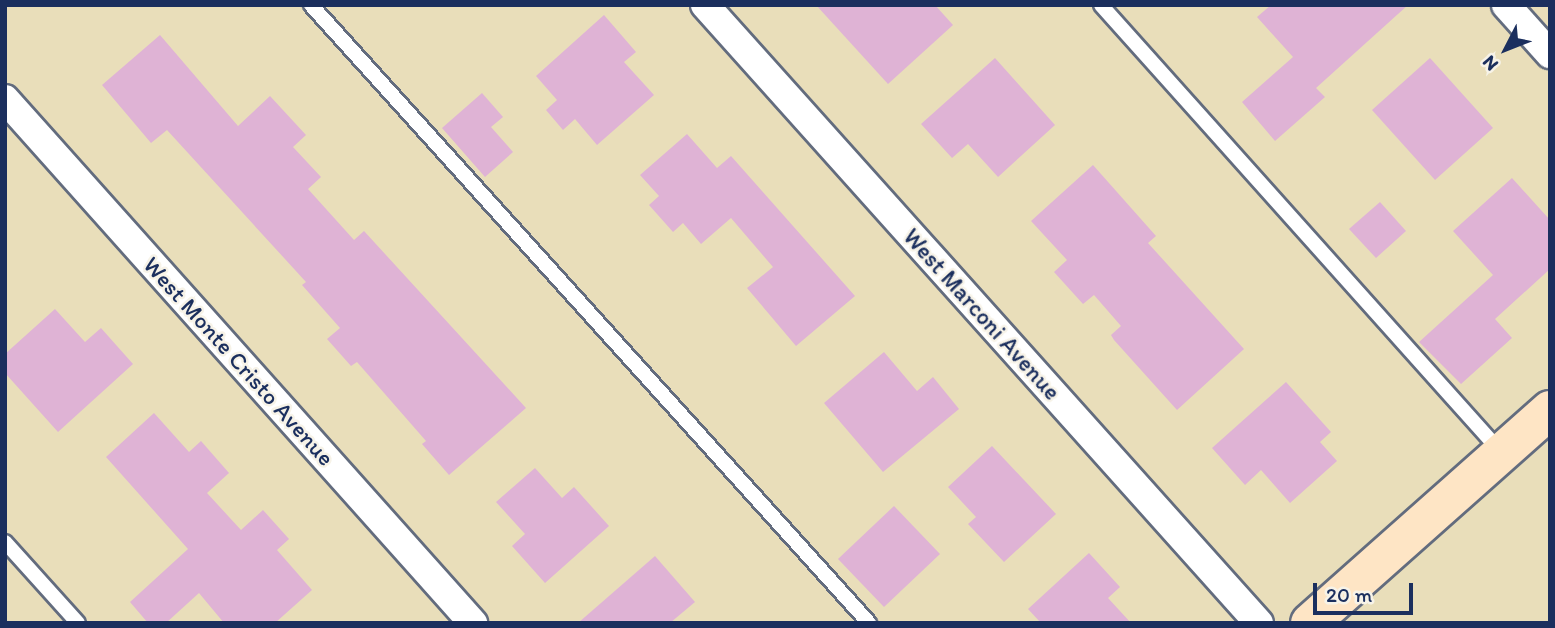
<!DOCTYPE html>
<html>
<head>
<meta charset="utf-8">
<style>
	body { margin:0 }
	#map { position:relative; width:1555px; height:628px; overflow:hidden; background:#e9deba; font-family:Itim,sans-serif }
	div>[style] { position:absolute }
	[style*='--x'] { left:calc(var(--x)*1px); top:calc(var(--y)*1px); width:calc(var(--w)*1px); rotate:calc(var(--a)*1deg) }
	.building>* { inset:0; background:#dfb3d5 }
	.roads { filter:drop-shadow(2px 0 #636c7e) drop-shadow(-2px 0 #636c7e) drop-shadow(0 2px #636c7e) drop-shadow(0 -2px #636c7e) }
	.lane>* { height:14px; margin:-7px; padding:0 7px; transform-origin:7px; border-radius:7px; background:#fff }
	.street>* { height:28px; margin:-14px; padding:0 14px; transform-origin:14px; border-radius:14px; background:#fff }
	.secondary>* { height:38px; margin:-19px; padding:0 19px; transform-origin:19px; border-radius:19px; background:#fee5c5 }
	span { translate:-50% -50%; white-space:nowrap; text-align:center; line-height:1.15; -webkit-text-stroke:5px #f7f3e8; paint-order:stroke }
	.street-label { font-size:24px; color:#1b2f5e }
	.frame { position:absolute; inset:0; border:7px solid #1b2f5e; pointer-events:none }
	.north { position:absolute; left:1471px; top:14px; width:70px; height:70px; -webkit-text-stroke:5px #f7f3e8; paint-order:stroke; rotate:228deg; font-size:19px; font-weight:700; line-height:28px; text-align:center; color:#1b2f5e }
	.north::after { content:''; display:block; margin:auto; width:24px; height:32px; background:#1b2f5e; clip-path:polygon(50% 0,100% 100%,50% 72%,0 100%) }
	.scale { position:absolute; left:1313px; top:583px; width:100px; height:32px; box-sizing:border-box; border:4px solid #1b2f5e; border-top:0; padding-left:9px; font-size:21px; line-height:24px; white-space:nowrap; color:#1b2f5e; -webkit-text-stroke:5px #f7f3e8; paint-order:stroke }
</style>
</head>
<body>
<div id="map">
	<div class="building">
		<i style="clip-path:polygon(816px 5px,935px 5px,953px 25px,888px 84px)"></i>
		<i style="clip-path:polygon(1271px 5px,1408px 5px,1316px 88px,1325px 97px,1275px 141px,1242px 102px,1293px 57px,1257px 17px)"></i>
		<i style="clip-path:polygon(604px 15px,636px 52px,624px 62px,654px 95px,597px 145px,575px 119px,563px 130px,546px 110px,557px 100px,536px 76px)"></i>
		<i style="clip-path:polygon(160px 35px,238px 126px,270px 96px,306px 135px,293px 147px,321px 177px,308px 189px,354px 240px,364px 231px,526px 408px,449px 475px,422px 444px,426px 441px,357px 362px,351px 366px,327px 339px,340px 328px,302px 285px,306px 282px,167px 130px,151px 143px,102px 85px)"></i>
		<i style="clip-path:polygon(995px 58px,1055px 125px,998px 177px,968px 144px,952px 158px,921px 124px)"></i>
		<i style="clip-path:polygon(1430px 58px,1493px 128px,1435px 180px,1372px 110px)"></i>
		<i style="clip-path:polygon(482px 93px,503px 117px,491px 127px,513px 152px,485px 177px,442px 128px)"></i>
		<i style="clip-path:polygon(687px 134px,717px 168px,731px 156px,855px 296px,796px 346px,747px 288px,773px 267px,731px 218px,701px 244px,683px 223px,673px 232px,649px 205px,659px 196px,640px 175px)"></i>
		<i style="clip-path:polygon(1093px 165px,1156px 236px,1148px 243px,1244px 349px,1177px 410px,1114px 340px,1111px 335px,1121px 326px,1094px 295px,1083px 304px,1054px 272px,1067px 260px,1031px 221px)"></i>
		<i style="clip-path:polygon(1512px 178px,1550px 220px,1550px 269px,1495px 319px,1512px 338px,1461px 384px,1419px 342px,1493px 275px,1453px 231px)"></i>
		<i style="clip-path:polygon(1380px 202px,1406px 231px,1376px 258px,1349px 229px)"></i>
		<i style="clip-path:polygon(55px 309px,85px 342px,101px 328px,133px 364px,58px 432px,5px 373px,5px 354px)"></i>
		<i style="clip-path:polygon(884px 352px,917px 391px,933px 377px,959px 409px,883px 472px,824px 403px)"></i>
		<i style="clip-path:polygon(1286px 382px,1331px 432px,1320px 442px,1337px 461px,1290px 503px,1261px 470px,1245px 485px,1212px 448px)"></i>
		<i style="clip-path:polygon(154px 413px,189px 452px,201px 441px,229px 473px,207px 493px,241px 530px,263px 510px,289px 539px,277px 550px,312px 590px,275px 623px,224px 623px,199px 593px,166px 623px,148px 623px,130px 602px,188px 549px,106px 457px)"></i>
		<i style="clip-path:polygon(992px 446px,1056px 514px,1004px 562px,968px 524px,976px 517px,948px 487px)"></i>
		<i style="clip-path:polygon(535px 468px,562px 498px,574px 487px,609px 526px,545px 583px,512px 546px,525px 534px,496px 502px)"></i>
		<i style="clip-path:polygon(894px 506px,940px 554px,884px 607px,838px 559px)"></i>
		<i style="clip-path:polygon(1089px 553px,1120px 587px,1108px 598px,1131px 623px,1041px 623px,1028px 609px)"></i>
		<i style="clip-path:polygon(655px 556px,695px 602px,670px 623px,578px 623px)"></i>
	</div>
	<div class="roads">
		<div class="lane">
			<i style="--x:311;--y:5;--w:833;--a:47.92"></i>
			<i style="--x:1101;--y:5;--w:600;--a:48.18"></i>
			<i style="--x:5;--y:542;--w:109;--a:48"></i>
		</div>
		<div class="street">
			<i style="--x:705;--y:5;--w:830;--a:48.13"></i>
			<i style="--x:1506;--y:5;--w:66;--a:48.1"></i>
			<i style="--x:5;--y:99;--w:703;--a:48.23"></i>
		</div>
		<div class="secondary">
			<i style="--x:1310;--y:623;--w:321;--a:-41.6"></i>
		</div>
	</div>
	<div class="street-label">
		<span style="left:982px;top:314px;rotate:48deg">West Marconi Avenue</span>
		<span style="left:239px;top:361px;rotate:48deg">West Monte Cristo Avenue</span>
	</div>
	<div class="frame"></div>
	<div class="north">N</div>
	<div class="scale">20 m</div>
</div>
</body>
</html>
